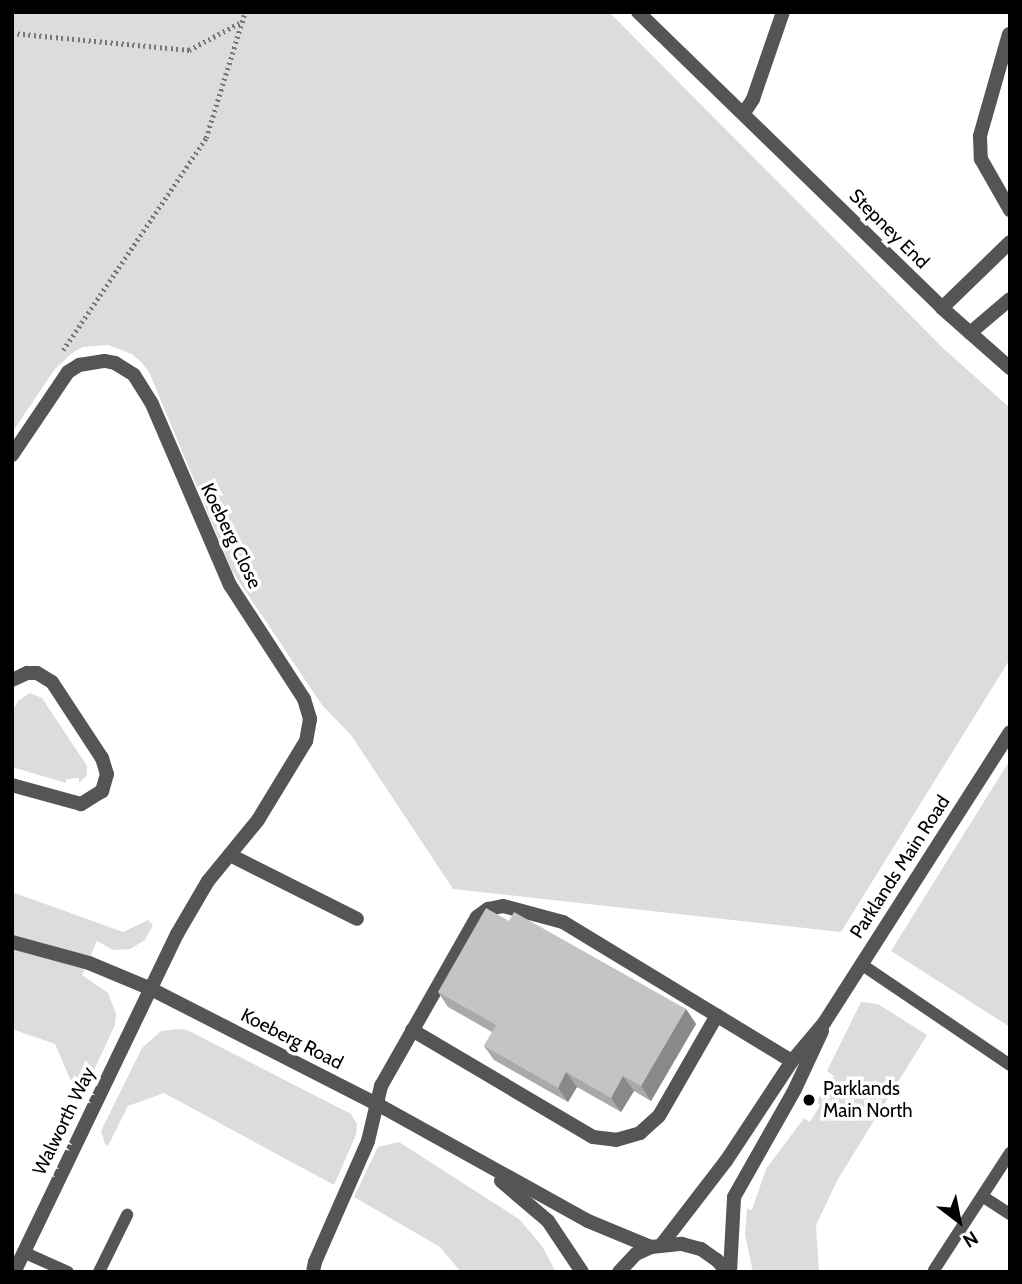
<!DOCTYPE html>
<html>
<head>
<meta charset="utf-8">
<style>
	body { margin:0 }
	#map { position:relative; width:1022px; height:1284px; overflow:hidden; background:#fff; font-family:Cabin,sans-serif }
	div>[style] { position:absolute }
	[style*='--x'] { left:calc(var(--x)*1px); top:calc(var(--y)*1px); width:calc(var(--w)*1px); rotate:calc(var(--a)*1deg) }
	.green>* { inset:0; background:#dcdcdc }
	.path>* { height:4.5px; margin-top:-2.25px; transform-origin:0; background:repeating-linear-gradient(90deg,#777 0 2px,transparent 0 5.5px) }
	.service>* { height:12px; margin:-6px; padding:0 6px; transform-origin:6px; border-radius:6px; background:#555 }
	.minor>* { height:14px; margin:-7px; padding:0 7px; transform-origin:7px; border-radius:7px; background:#555 }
	.tertiary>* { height:14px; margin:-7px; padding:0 7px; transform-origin:7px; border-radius:7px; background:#555 }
	.wall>* { inset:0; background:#a9a9a9 }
	.shaded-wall>* { inset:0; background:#898989 }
	.building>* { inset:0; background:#c4c4c4 }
	.dots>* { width:19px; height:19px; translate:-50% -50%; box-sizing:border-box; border:4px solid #fff; border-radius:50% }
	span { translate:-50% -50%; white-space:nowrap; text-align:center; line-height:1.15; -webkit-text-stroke:7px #fff; paint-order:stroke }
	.street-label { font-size:19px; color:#000 }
	.poi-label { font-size:19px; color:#000 }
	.left { translate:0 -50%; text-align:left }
	.frame { position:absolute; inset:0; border:14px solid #000; pointer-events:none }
	.north { position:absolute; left:924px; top:1186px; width:70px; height:70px; -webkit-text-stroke:5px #fff; paint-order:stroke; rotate:148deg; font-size:19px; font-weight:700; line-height:28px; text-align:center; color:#000 }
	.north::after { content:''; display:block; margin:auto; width:24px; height:32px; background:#000; clip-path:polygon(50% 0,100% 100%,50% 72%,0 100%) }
</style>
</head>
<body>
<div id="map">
	<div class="green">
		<i style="clip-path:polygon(12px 12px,609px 12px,945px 350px,1010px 408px,1010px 659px,841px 932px,453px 889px,351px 735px,322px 705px,232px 571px,149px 372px,141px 362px,132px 354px,108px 345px,83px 347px,72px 353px,54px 370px,12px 433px)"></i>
		<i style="clip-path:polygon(30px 693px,42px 698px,87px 766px,87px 775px,79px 783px,79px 778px,66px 779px,66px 783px,12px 767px,12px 711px,19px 700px)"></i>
		<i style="clip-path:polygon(1010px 760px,1010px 1027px,891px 951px)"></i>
		<i style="clip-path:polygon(12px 892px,123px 932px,148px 920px,153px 925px,145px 940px,130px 949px,113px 950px,97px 941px,82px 975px,108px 993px,116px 1014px,115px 1025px,86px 1087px,70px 1079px,55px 1044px,12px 1029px)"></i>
		<i style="clip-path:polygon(861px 1002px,878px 1004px,927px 1035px,838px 1179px,816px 1225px,819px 1272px,753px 1272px,745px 1235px,747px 1209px,752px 1210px,766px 1169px,804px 1118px,810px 1122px,820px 1105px,816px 1102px,834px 1076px,827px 1071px)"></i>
		<i style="clip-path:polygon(178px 1029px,187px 1030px,351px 1114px,357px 1124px,356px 1135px,334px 1185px,164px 1093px,128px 1106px,108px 1146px,105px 1144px,101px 1131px,142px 1048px,161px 1031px)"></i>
		<i style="clip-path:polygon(399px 1142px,519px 1219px,542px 1246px,556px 1272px,461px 1272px,440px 1247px,354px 1197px,378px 1147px)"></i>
	</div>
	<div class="path">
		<i style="--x:12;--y:33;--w:178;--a:5.5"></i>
		<i style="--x:189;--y:50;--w:59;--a:-28.3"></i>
		<i style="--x:63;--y:350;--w:256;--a:-56"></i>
		<i style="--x:206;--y:138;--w:132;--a:-72.8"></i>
	</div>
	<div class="service">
		<i style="--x:861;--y:964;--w:180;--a:34.1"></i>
		<i style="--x:982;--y:1196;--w:33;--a:33"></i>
		<i style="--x:23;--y:1252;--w:49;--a:24"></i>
		<i style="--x:934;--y:1270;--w:140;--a:-57"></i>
		<i style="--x:99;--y:1272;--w:64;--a:-63.8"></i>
	</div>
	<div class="minor">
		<i style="--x:638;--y:12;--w:424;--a:44.2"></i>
		<i style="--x:942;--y:308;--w:91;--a:41.4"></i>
		<i style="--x:1009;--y:34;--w:106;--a:105.9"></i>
		<i style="--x:980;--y:136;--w:23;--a:88"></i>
		<i style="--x:981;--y:159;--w:59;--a:60.4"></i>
		<i style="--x:744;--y:113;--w:17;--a:-57"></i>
		<i style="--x:753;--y:99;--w:92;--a:-71"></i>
		<i style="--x:942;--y:308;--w:95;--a:-44.1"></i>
		<i style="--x:970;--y:333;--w:52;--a:-40.4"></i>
		<i style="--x:12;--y:455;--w:100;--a:-56"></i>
		<i style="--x:68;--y:372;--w:13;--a:-32"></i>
		<i style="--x:79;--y:365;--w:26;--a:-9"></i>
		<i style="--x:105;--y:361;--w:10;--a:11"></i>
		<i style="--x:115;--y:363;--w:22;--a:32"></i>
		<i style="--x:134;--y:375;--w:34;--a:58"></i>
		<i style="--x:152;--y:404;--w:197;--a:66.7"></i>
		<i style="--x:230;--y:585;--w:136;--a:57"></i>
		<i style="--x:304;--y:699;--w:21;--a:73"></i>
		<i style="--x:310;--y:719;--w:22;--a:100"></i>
		<i style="--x:306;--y:741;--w:92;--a:121.3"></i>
		<i style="--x:258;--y:820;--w:79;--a:129.3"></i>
		<i style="--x:208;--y:881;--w:61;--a:120.3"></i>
		<i style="--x:177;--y:934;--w:375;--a:115.7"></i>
		<i style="--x:12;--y:680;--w:17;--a:-25"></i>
		<i style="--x:27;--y:673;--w:10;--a:0"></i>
		<i style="--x:37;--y:673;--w:17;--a:31"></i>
		<i style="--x:52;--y:682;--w:91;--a:56.7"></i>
		<i style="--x:102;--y:758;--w:17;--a:73"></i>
		<i style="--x:107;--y:774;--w:18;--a:106"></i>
		<i style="--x:102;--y:791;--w:25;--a:148"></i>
		<i style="--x:81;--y:804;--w:72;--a:-164.6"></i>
		<i style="--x:230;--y:855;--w:142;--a:26.7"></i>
		<i style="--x:12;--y:942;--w:80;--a:15.3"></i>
		<i style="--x:89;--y:963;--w:65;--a:22.6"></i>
		<i style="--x:149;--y:988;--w:256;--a:27"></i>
		<i style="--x:377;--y:1104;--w:241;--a:29"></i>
		<i style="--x:588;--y:1221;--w:68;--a:22.4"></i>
		<i style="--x:412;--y:1030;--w:210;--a:30.6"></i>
		<i style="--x:593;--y:1137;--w:23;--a:7"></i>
		<i style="--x:616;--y:1140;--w:25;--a:-16"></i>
		<i style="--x:640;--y:1133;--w:25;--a:-42"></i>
		<i style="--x:659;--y:1116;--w:116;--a:-60.1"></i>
		<i style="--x:501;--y:1181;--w:62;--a:40.4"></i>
		<i style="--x:548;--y:1221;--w:61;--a:56.3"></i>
		<i style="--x:313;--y:1272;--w:10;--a:-79"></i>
		<i style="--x:315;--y:1262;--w:132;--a:-66.3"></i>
		<i style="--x:368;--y:1141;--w:57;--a:-76.7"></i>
		<i style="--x:381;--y:1086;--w:194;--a:-60.4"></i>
		<i style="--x:477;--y:917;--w:14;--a:-36"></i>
		<i style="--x:488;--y:909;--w:15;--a:-11"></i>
		<i style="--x:503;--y:906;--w:62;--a:14.9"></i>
		<i style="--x:563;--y:922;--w:268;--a:31.3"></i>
	</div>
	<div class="tertiary">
		<i style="--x:662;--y:1244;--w:105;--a:-52.4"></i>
		<i style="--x:726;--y:1161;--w:120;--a:-56.6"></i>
		<i style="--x:792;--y:1061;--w:50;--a:-49.9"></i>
		<i style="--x:824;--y:1023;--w:345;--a:-57.4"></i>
		<i style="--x:619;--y:1272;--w:25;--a:-47"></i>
		<i style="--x:636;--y:1254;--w:17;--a:-25"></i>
		<i style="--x:651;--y:1247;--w:31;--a:-6"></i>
		<i style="--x:682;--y:1244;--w:20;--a:15"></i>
		<i style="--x:701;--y:1249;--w:19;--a:35"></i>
		<i style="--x:717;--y:1260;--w:16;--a:50"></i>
		<i style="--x:730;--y:1272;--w:75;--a:-86.9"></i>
		<i style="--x:734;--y:1197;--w:124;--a:-60.5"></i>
		<i style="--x:795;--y:1089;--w:64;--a:-65"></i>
	</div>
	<div class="wall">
		<i style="clip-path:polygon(509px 921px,686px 1009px,696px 1024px,651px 1101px,634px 1091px,621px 1112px,577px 1087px,568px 1102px,494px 1060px,484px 1046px,492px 1032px,448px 1007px,438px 992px)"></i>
	</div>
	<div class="shaded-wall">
		<i style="clip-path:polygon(686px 1009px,696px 1024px,651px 1101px,641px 1086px)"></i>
		<i style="clip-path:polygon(566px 1072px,577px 1087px,568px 1102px,558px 1088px)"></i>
		<i style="clip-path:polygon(623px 1076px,634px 1091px,621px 1112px,611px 1098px)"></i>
	</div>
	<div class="building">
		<i style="clip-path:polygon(486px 908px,509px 921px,514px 912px,686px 1009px,641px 1086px,623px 1076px,611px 1098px,566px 1072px,558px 1088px,484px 1046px,496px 1025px,438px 992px)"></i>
	</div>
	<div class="dots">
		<i style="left:809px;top:1100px;background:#000"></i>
	</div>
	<div class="street-label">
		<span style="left:889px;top:229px;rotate:45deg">Stepney End</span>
		<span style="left:231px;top:536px;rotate:64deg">Koeberg Close</span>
		<span style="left:900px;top:867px;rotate:-57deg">Parklands Main Road</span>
		<span style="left:292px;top:1039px;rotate:27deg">Koeberg Road</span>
		<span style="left:64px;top:1121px;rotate:-64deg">Walworth Way</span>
	</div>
	<div class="poi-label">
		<span class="left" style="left:823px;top:1100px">Parklands<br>Main North</span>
	</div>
	<div class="frame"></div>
	<div class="north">N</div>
</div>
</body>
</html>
